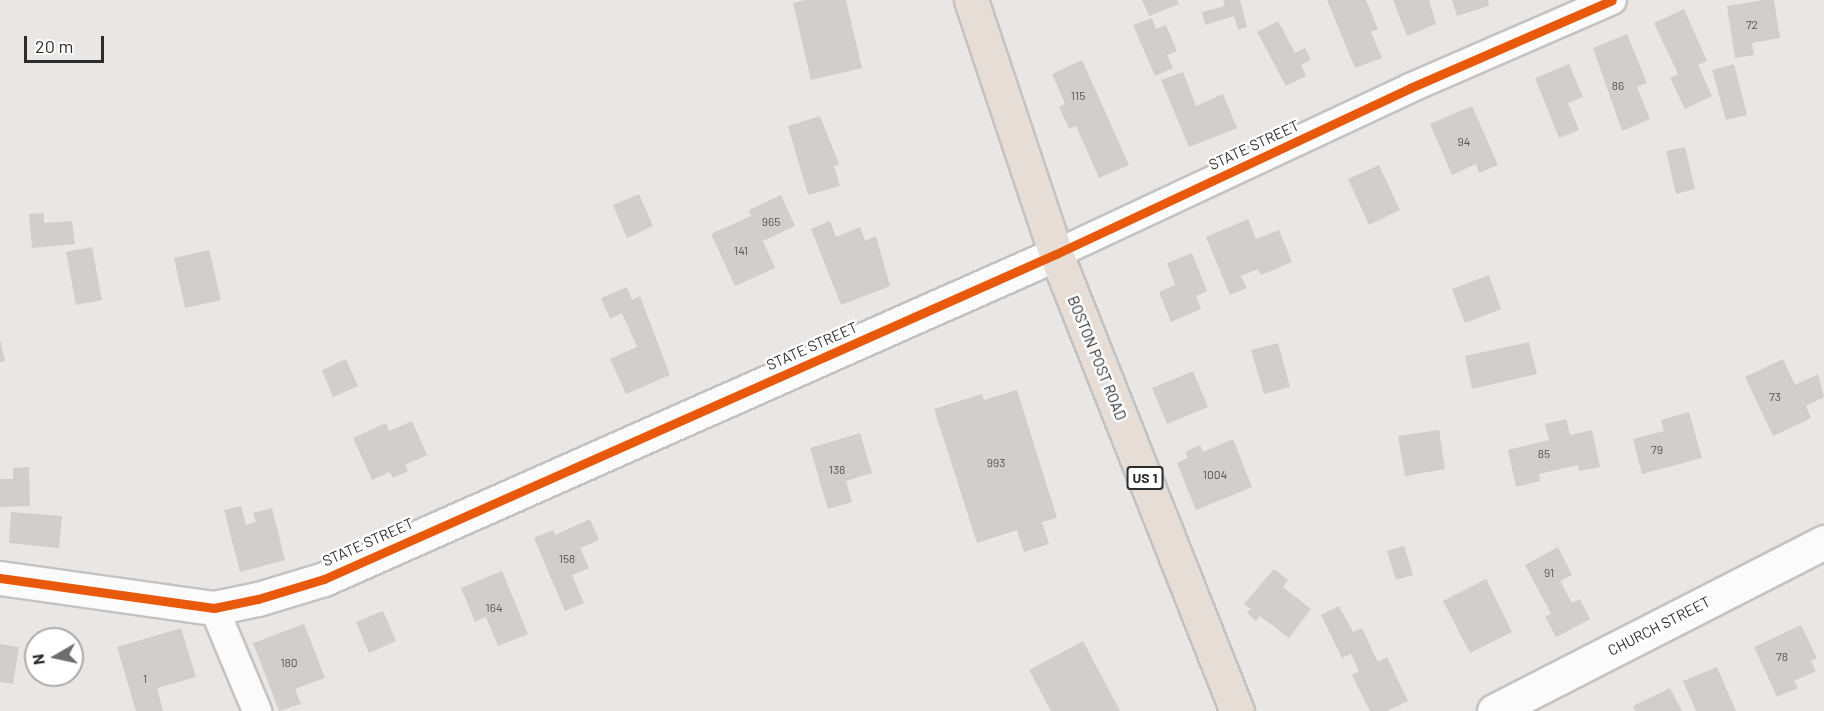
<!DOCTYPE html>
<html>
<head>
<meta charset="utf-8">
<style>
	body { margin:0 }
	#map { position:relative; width:1824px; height:711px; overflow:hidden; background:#eae6e3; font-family:Barlow,sans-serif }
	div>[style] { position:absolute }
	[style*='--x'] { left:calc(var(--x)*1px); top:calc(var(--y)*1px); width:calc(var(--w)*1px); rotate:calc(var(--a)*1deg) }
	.building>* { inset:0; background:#d1cecc }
	.roads { filter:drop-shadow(2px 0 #c4c3c3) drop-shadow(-2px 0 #c4c3c3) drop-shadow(0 2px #c4c3c3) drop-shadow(0 -2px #c4c3c3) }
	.street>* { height:28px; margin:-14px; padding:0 14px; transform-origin:14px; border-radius:14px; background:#fcfbfb }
	.secondary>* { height:33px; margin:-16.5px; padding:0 16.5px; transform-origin:16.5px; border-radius:16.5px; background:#fcfbfb }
	.primary>* { height:33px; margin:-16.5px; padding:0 16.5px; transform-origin:16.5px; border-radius:16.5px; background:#e6ded6 }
	.cycleway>* { height:9px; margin:-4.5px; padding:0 4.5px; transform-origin:4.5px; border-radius:4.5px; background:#e8590c }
	span { translate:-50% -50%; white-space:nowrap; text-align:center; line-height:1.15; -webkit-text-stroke:5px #fff; paint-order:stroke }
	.number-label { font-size:12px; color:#565555 }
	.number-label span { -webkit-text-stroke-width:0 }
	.shield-label span { padding:2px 4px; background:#fff; border:2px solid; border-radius:4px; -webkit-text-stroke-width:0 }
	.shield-label { font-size:14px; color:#2c2c2c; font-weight:700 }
	.street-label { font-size:15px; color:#2c2c2c }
	.north { position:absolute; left:24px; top:627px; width:60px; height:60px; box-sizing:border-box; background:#fff; border:2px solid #ababab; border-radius:50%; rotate:261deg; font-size:16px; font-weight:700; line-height:24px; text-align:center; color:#2c2c2c }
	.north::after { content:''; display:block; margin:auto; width:21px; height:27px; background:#6e6d6c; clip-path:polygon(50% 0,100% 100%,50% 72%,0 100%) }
	.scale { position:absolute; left:24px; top:36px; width:80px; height:27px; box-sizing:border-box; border:3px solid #2c2c2c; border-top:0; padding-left:8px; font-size:18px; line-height:21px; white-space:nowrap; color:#2c2c2c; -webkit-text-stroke:4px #fff; paint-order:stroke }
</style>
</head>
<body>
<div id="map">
	<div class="building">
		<i style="clip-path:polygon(805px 0,846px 0,862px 68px,811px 80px,793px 3px)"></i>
		<i style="clip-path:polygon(1142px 0,1177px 0,1179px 4px,1149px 16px)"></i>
		<i style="clip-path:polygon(1223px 0,1240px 0,1247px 27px,1238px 30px,1234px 16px,1205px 25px,1202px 12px,1225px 6px)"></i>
		<i style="clip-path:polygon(1327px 0,1366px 0,1378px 29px,1371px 32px,1382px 58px,1355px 68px)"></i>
		<i style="clip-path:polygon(1393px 0,1429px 0,1436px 24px,1407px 36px)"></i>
		<i style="clip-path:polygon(1452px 0,1488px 0,1489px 6px,1457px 16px)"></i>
		<i style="clip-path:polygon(1764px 0,1774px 0,1780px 38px,1752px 43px,1754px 55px,1735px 58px,1727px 6px)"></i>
		<i style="clip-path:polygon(1684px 9px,1707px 61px,1698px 65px,1712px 96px,1685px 109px,1670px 78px,1678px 74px,1654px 23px)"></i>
		<i style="clip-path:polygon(1152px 18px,1156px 29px,1166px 25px,1177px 51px,1167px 55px,1173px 68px,1155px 76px,1133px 25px)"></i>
		<i style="clip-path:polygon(1278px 21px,1295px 53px,1305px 48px,1311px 60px,1301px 65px,1306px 76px,1286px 86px,1257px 32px)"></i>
		<i style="clip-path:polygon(1627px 34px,1647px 83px,1637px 87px,1650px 119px,1622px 131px,1593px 48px)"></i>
		<i style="clip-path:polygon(1082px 60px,1129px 165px,1099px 178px,1076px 126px,1069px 129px,1059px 107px,1065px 104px,1052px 74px)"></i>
		<i style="clip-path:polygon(1569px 64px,1583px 97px,1568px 103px,1579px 130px,1559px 138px,1535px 78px)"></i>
		<i style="clip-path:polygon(1734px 64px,1747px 115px,1726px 120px,1712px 70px)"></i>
		<i style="clip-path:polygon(1183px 72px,1196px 106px,1223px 94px,1237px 128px,1189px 147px,1161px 80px)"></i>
		<i style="clip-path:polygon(1472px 106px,1498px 165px,1479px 173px,1476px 164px,1452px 175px,1430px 124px)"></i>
		<i style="clip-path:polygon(820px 116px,839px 164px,834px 166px,840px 186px,808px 195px,788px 126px)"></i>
		<i style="clip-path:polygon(1685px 147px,1695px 189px,1676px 194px,1666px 151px)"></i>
		<i style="clip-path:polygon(1379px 165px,1400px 210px,1369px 225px,1348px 179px)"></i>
		<i style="clip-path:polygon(639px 194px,653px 226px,627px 238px,613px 205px)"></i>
		<i style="clip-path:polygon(781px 195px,795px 226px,763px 241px,775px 268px,735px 286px,711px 234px,751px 216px,749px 210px)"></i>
		<i style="clip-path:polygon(44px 213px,44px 223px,72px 221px,75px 244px,32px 248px,29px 214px)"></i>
		<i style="clip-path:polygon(1248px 219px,1256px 239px,1279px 230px,1292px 262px,1261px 275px,1258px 269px,1241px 276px,1247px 288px,1230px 295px,1206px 237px)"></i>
		<i style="clip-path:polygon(830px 221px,836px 237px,860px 227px,865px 241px,876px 236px,890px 286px,841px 305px,811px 229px)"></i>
		<i style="clip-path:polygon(92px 247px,102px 300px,76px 305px,66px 252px)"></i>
		<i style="clip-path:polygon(209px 250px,221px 300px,185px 308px,174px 258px)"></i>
		<i style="clip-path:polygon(1192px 253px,1207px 291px,1196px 296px,1201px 309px,1171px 322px,1159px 292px,1175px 285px,1167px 263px)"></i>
		<i style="clip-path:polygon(1489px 275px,1501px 309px,1465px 323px,1452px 289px)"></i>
		<i style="clip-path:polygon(627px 287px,632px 300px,640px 296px,670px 375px,626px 394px,610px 359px,637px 347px,622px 313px,610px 319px,601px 298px)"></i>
		<i style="clip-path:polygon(0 339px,5px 361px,0 362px)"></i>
		<i style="clip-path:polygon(1529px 342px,1537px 374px,1472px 389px,1465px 356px)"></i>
		<i style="clip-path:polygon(1278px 343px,1290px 387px,1264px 394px,1251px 350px)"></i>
		<i style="clip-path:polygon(346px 359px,358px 386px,333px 397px,322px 370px)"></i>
		<i style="clip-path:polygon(1783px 359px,1795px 385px,1818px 374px,1824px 397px,1806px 406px,1811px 418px,1773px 436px,1745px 377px)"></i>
		<i style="clip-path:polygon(1193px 371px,1208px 407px,1167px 424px,1152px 388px)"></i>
		<i style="clip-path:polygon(1017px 390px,1057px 518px,1042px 522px,1049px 544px,1024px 552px,1017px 530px,977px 543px,934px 409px,982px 394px,984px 400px)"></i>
		<i style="clip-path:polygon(1689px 412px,1702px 458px,1642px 474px,1633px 439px,1664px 431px,1661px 420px)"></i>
		<i style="clip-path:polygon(1566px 419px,1570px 435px,1592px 430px,1600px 467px,1579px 471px,1578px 465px,1539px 474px,1540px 481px,1516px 487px,1508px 450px,1549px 440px,1545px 424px)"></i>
		<i style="clip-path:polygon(412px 421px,427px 455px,405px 465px,408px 471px,393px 478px,390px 472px,372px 480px,353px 438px,386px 423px,389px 431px)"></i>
		<i style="clip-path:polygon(1439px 430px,1445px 469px,1405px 476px,1398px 436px)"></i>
		<i style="clip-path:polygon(860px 433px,872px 473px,846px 481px,852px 502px,828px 509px,810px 448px)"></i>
		<i style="clip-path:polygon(1233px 439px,1252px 487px,1196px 510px,1177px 463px,1188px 458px,1185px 452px,1200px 445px,1203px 452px)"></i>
		<i style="clip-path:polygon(29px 467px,30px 506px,0 507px,0 479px,13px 479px,13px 468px)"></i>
		<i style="clip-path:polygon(241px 506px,246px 525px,256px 522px,253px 513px,272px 508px,285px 560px,240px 572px,224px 510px)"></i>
		<i style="clip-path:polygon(11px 512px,62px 516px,59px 548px,9px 543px)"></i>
		<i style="clip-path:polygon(590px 519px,599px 540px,580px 548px,589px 568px,572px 575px,584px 603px,565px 611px,534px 538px,553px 530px,555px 535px)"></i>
		<i style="clip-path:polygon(1404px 546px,1413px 575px,1396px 580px,1387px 551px)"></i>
		<i style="clip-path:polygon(1558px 547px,1572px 575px,1560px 581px,1572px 603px,1580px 599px,1590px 619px,1556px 637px,1545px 617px,1551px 614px,1525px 565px)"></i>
		<i style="clip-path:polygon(1274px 569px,1288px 580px,1283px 587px,1311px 609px,1289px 638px,1260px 616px,1256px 621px,1247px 613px,1251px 609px,1244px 604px)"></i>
		<i style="clip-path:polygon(502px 571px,528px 634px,498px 646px,486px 617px,475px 622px,461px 588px)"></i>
		<i style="clip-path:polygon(1486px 579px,1512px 632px,1470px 653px,1443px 601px)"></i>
		<i style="clip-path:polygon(1339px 606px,1353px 632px,1362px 628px,1378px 662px,1387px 657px,1408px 701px,1387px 711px,1370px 711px,1352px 675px,1359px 671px,1351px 654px,1342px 658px,1321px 615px)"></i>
		<i style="clip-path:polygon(383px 611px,396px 641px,369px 653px,356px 622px)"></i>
		<i style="clip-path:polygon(304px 624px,325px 678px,295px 689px,301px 704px,279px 711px,253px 643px)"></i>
		<i style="clip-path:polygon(1801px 625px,1817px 658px,1811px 661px,1816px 671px,1794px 681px,1798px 688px,1777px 697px,1754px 647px)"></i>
		<i style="clip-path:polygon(181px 628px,196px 677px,157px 688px,163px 711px,136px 711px,117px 647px)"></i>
		<i style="clip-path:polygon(1083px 641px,1109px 690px,1120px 711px,1051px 711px,1029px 670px)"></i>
		<i style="clip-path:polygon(0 644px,19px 647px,13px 684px,0 682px)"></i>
		<i style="clip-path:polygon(1717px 667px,1736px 711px,1696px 711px,1683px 681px)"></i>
		<i style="clip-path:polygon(1670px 688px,1682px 711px,1635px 711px,1633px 706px)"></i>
	</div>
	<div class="roads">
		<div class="street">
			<i style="--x:1056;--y:254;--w:391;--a:-25.1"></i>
			<i style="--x:1410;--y:88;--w:220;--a:-23.5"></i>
			<i style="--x:214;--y:608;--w:112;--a:67.3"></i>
		</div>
		<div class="secondary">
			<i style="--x:0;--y:578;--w:216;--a:8"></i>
			<i style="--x:214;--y:608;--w:45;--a:-11.6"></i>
			<i style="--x:258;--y:599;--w:69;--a:-16.9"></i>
			<i style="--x:324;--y:579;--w:801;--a:-23.94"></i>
			<i style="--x:1494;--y:711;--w:371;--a:-27.1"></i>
		</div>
		<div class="primary">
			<i style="--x:971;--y:0;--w:268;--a:71.5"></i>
			<i style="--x:1056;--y:254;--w:492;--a:68.4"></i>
		</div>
	</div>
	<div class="cycleway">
		<i style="--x:0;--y:578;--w:216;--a:8"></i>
		<i style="--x:214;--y:608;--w:45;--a:-11.6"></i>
		<i style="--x:258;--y:599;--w:69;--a:-16.9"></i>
		<i style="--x:324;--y:579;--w:801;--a:-23.94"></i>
		<i style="--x:1056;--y:254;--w:391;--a:-25.1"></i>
		<i style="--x:1410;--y:88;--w:220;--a:-23.5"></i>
	</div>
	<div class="number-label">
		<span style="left:1752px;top:25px">72</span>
		<span style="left:1618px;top:86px">86</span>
		<span style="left:1078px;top:96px">115</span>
		<span style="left:1464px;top:142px">94</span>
		<span style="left:771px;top:222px">965</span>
		<span style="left:741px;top:251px">141</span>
		<span style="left:1775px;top:397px">73</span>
		<span style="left:1657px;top:450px">79</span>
		<span style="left:1544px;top:454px">85</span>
		<span style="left:996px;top:463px">993</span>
		<span style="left:837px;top:470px">138</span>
		<span style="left:1215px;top:475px">1004</span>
		<span style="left:567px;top:559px">158</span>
		<span style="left:1549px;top:573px">91</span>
		<span style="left:494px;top:608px">164</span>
		<span style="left:1782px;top:657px">78</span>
		<span style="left:289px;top:663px">180</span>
		<span style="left:145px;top:679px">1</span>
	</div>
	<div class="shield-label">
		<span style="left:1145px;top:478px">US 1</span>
	</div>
	<div class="street-label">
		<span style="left:1254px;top:145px;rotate:-25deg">STATE STREET</span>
		<span style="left:812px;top:346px;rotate:-24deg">STATE STREET</span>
		<span style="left:1097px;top:358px;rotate:68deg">BOSTON POST ROAD</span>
		<span style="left:368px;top:542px;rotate:-24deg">STATE STREET</span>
		<span style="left:1659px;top:626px;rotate:-27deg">CHURCH STREET</span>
	</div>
	<div class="north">N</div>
	<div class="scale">20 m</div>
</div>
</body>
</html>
